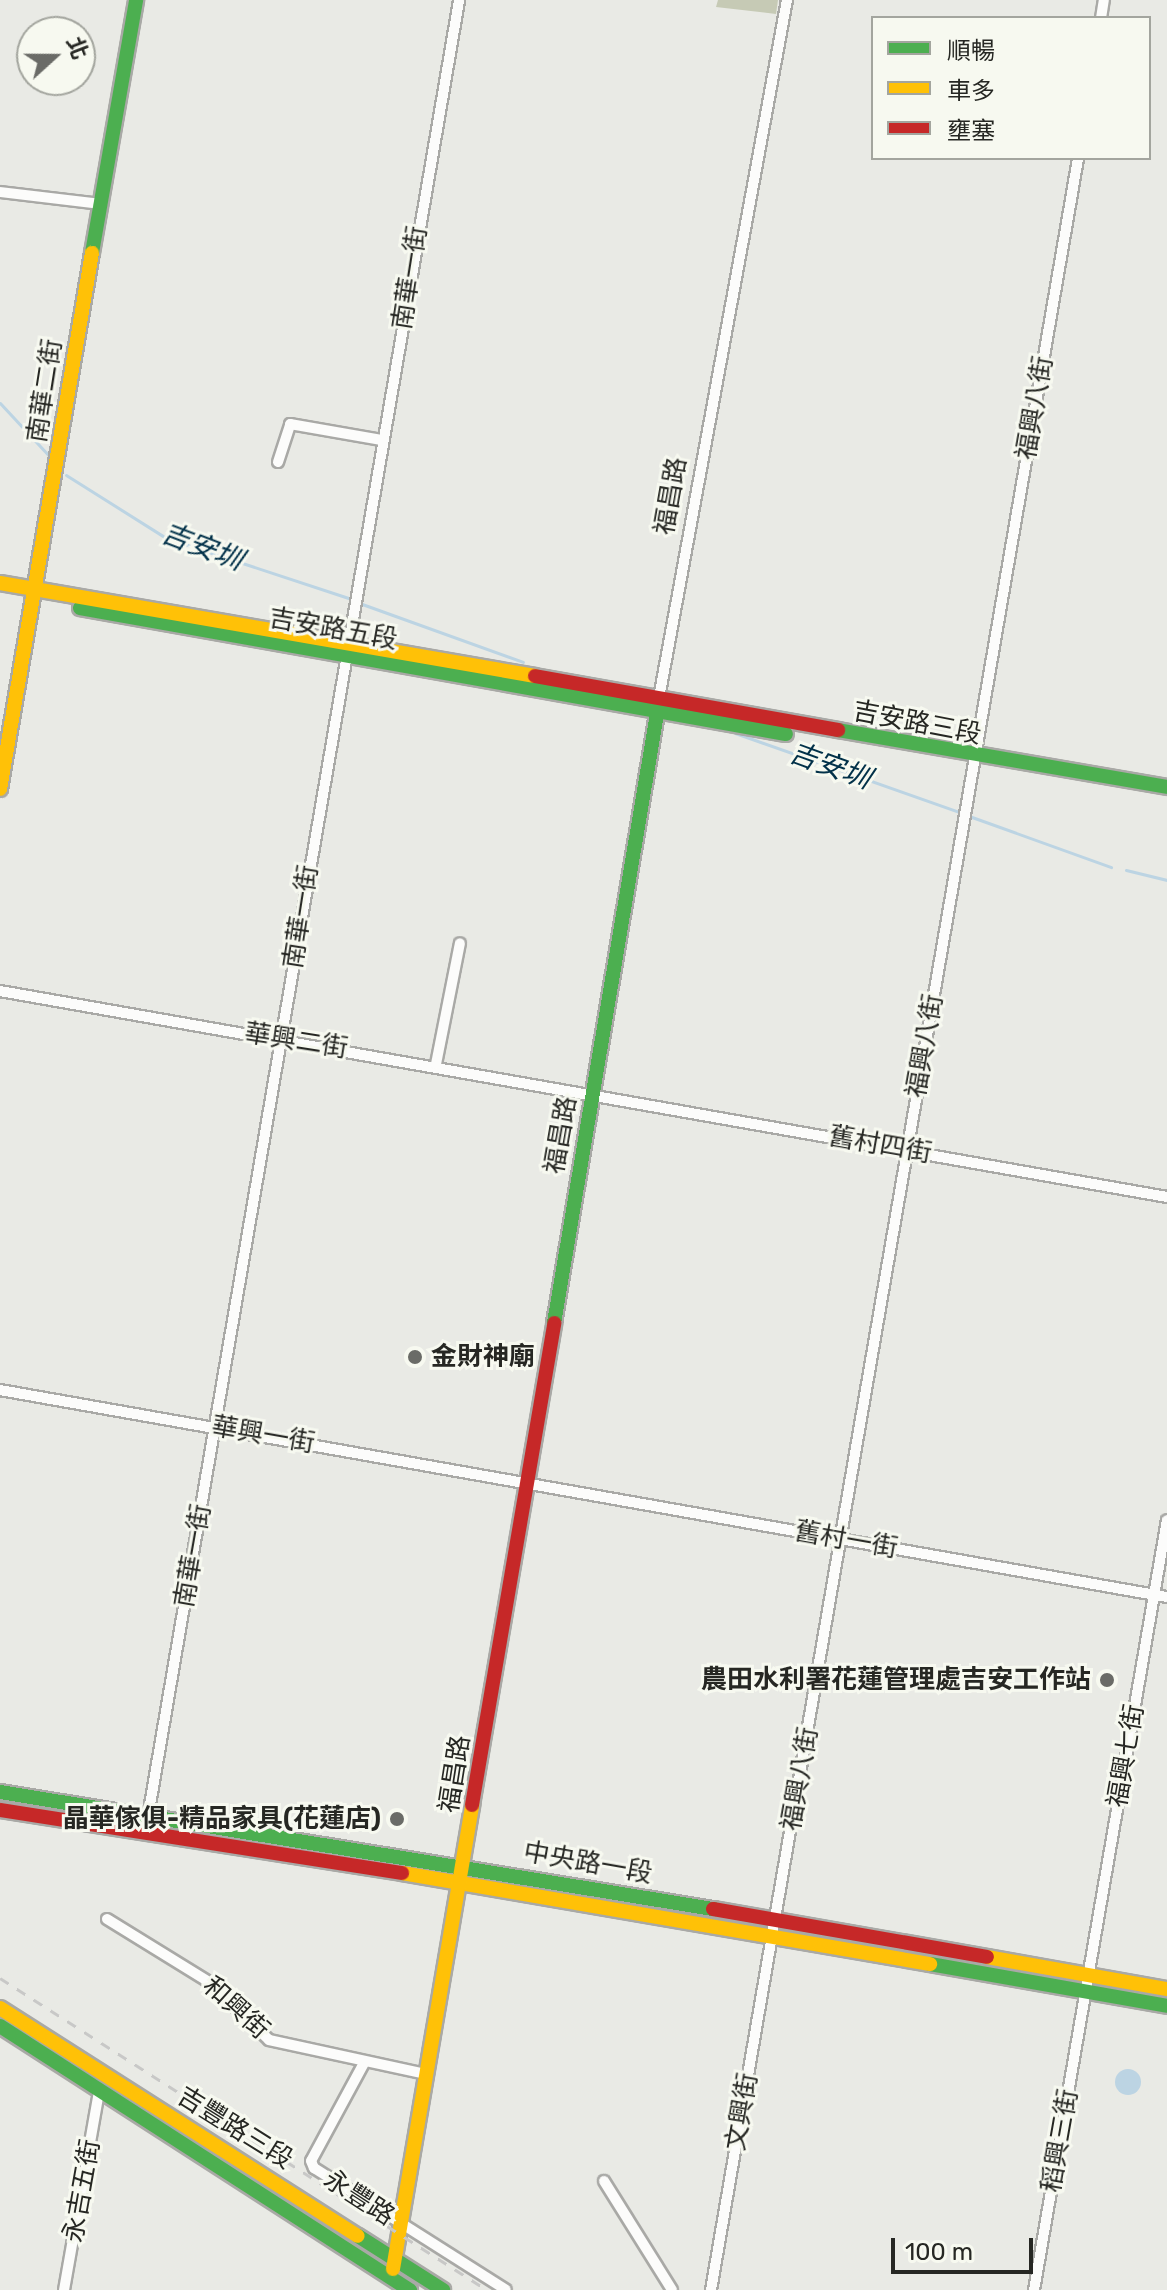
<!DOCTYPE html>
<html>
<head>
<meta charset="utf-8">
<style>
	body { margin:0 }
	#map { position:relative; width:1167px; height:2290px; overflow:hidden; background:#e9eae5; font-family:Rubik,"Noto Sans TC",sans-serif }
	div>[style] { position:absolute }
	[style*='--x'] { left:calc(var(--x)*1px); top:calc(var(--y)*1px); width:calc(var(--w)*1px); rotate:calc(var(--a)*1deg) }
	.forest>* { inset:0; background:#c6cab5 }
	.water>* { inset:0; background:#bcd4e3 }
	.round { border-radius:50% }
	.stream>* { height:3px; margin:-1.5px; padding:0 1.5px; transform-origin:1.5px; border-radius:1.5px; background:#bcd4e3 }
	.roads { filter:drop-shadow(2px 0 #a9a9a6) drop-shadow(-2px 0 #a9a9a6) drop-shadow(0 2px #a9a9a6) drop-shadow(0 -2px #a9a9a6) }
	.street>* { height:10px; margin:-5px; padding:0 5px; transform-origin:5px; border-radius:5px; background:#fcfcfb }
	.fast>* { height:14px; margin:-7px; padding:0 7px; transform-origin:7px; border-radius:7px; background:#4caf50 }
	.slow>* { height:14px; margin:-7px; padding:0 7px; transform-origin:7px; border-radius:7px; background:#ffc107 }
	.jam>* { height:14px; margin:-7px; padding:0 7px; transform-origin:7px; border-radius:7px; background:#c62828 }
	.rail>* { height:3px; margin-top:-1.5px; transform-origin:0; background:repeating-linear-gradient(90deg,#c8c8c7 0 10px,transparent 0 20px) }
	.dots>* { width:22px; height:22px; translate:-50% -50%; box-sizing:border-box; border:4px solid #f7f9f0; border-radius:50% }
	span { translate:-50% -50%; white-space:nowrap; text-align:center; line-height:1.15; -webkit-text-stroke:6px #f7f9f0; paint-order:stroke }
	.street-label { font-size:26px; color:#262723 }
	.poi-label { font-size:26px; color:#262723; font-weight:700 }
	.left { translate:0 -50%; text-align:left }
	.right { translate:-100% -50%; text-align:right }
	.water-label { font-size:28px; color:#023149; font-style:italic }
	.legend { position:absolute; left:871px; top:16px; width:280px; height:144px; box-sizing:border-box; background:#f7f9f0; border:2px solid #a3a59e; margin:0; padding:10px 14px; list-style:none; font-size:24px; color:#262723 }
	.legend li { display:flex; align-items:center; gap:16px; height:40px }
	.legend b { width:40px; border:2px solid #a3a59e }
	.north { position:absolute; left:16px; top:16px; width:80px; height:80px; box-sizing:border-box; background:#f7f9f0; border:2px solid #a3a59e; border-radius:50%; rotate:69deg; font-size:22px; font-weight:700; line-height:32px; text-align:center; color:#262723 }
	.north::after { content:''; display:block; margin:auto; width:28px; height:36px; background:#6a6b67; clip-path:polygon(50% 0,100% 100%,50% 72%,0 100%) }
	.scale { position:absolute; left:891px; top:2238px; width:142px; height:36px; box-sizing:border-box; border:4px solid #262723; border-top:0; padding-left:10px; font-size:24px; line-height:28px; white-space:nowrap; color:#262723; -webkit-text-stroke:6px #f7f9f0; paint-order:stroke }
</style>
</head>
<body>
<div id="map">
	<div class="forest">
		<i style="clip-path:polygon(718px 0,778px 0,776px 14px,716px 7px)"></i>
	</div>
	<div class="water">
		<i class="round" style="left:1115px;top:2069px;width:26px;height:26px"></i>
	</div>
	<div class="stream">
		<i style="--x:0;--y:403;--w:76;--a:47.1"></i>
		<i style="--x:66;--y:475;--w:118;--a:32.2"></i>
		<i style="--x:166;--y:538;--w:192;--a:18.2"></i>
		<i style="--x:362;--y:604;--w:171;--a:19.8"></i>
		<i style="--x:735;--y:733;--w:241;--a:19.4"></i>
		<i style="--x:969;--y:816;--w:151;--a:19.8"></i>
		<i style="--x:1126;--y:870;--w:42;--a:13.7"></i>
	</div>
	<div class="roads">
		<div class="street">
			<i style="--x:1101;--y:18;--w:18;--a:-81"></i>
			<i style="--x:0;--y:192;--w:101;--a:6.8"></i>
			<i style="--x:278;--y:462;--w:40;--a:-72"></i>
			<i style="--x:290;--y:424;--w:93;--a:9.9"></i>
			<i style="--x:659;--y:698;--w:710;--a:-79.61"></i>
			<i style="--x:0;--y:991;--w:1185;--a:10.01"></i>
			<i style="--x:436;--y:1064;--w:123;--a:-78.8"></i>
			<i style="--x:0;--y:1390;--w:1185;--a:10.06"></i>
			<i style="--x:145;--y:1834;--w:1861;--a:-80.28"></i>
			<i style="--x:107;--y:1919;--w:120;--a:31.7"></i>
			<i style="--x:209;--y:1982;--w:83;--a:44"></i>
			<i style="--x:269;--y:2040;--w:161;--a:12.2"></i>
			<i style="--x:364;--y:2063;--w:111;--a:118.4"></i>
			<i style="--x:311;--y:2161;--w:8;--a:67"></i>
			<i style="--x:314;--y:2168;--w:227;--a:32.4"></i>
			<i style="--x:604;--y:2181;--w:128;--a:58"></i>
			<i style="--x:64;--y:2290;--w:201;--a:-80"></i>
			<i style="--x:711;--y:2290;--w:2163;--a:-80.23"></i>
			<i style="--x:1034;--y:2290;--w:781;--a:-80.2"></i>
		</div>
		<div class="fast">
			<i style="--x:92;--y:253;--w:257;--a:-80.1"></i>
			<i style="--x:80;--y:608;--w:717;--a:10.12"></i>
			<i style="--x:838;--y:730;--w:334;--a:9.8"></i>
			<i style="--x:554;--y:1323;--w:630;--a:-80.4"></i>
			<i style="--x:0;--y:1792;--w:723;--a:9.32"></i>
			<i style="--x:930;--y:1964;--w:241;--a:10"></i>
			<i style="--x:0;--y:2026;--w:488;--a:32.8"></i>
			<i style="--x:358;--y:2236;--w:101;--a:32.4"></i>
		</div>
		<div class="slow">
			<i style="--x:0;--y:583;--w:543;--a:9.86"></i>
			<i style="--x:0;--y:789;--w:544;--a:-80.26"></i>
			<i style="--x:402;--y:1873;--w:536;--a:9.78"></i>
			<i style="--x:987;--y:1957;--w:183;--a:10.1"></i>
			<i style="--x:0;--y:2008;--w:424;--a:32.5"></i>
			<i style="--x:393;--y:2269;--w:471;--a:-80.3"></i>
		</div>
		<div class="jam">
			<i style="--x:535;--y:676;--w:308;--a:10.1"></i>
			<i style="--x:472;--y:1805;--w:489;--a:-80.3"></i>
			<i style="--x:0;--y:1810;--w:407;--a:8.9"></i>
			<i style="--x:713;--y:1909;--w:278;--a:9.9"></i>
		</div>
	</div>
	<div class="rail">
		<i style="--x:0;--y:1978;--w:578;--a:32.65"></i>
	</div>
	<div class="dots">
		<i style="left:415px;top:1357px;background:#6a6b67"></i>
		<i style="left:1107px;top:1680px;background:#6a6b67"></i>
		<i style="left:397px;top:1819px;background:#6a6b67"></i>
	</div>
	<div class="street-label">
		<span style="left:410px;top:278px;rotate:-81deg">南華一街</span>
		<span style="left:45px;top:391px;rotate:-81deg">南華二街</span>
		<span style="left:1035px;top:408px;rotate:-80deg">福興八街</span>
		<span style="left:671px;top:496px;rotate:-80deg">福昌路</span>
		<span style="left:333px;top:629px;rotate:10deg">吉安路五段</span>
		<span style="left:917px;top:723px;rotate:11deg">吉安路三段</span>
		<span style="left:301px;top:917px;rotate:-81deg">南華一街</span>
		<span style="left:296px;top:1041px;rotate:9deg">華興二街</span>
		<span style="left:925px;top:1046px;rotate:-80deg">福興八街</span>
		<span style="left:561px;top:1135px;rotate:-80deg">福昌路</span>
		<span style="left:880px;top:1145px;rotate:10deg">舊村四街</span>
		<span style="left:263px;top:1435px;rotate:10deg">華興一街</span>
		<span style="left:846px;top:1540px;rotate:10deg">舊村一街</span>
		<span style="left:193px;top:1556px;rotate:-80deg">南華一街</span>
		<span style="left:1126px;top:1756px;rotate:-80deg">福興七街</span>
		<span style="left:455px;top:1774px;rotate:-81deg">福昌路</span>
		<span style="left:800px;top:1779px;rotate:-80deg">福興八街</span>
		<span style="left:588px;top:1863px;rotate:10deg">中央路一段</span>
		<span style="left:236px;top:2008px;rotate:42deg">和興街</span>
		<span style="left:742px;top:2112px;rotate:-80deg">文興街</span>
		<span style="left:235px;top:2128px;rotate:32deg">吉豐路三段</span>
		<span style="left:1060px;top:2141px;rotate:-80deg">稻興三街</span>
		<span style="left:82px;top:2191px;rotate:-80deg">永吉五街</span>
		<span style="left:359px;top:2198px;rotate:33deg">永豐路</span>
	</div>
	<div class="poi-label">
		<span class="left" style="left:431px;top:1357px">金財神廟</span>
		<span class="right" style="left:1091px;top:1680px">農田水利署花蓮管理處吉安工作站</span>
		<span class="right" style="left:381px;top:1819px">晶華傢俱-精品家具(花蓮店)</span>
	</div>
	<div class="water-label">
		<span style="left:202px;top:547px;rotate:21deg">吉安圳</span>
		<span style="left:830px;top:766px;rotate:20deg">吉安圳</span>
	</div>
	<ul class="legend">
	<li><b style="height:10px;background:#4caf50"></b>順暢</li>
	<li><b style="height:10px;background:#ffc107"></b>車多</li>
	<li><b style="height:10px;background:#c62828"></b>壅塞</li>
	</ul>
	<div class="north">北</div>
	<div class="scale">100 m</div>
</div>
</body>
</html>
